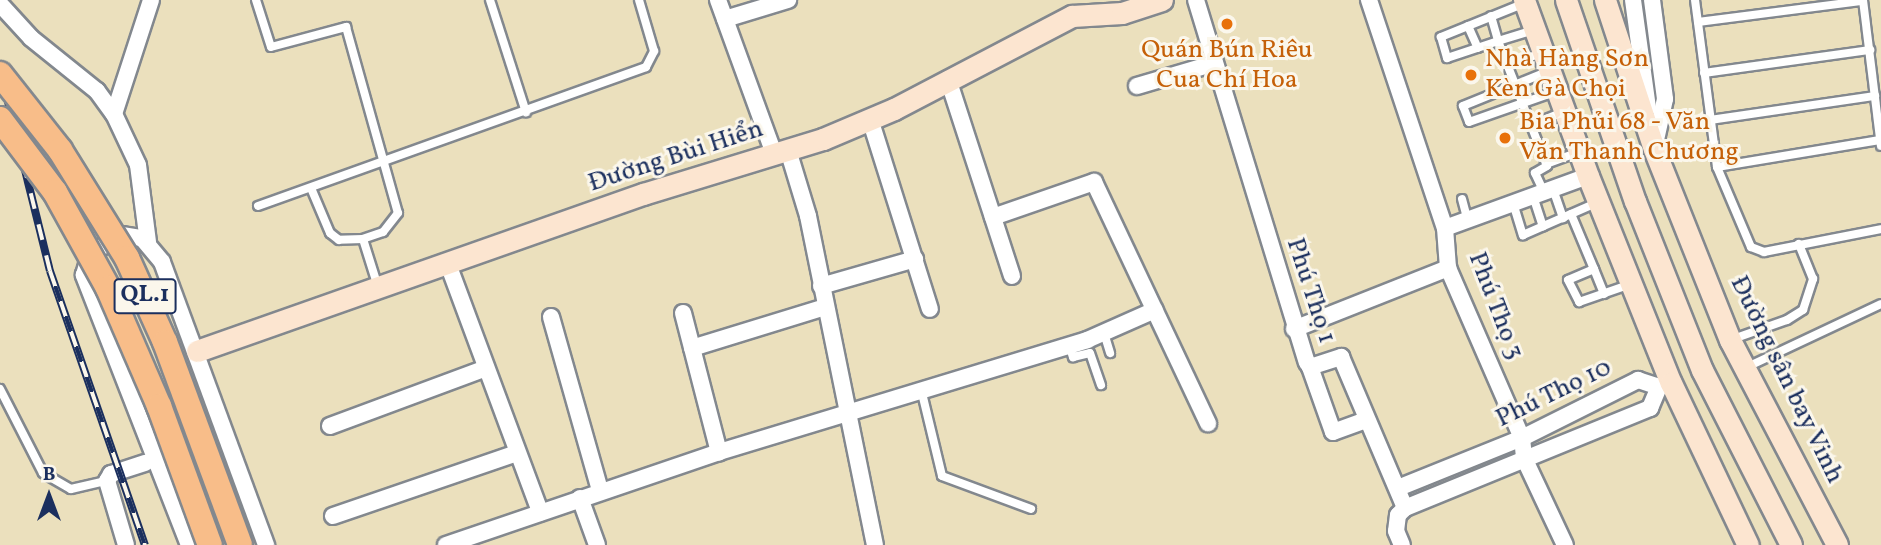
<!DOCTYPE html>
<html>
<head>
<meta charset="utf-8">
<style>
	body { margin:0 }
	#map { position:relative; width:1881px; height:545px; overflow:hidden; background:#ebe0bd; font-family:Vollkorn,serif }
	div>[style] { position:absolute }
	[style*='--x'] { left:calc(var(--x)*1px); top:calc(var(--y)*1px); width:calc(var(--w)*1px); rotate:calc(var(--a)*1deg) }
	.roads { filter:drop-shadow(2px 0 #83888e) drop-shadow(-2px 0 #83888e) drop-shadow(0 2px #83888e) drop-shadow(0 -2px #83888e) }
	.lane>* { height:8px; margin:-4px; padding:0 4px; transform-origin:4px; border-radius:4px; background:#fff }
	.street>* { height:16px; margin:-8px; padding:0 8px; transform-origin:8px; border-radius:8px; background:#fff }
	.secondary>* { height:21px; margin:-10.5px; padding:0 10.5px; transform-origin:10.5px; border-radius:10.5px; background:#fce5d0 }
	.rail>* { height:8px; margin-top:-4px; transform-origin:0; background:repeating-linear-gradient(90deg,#fbf7ec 0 16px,#1b2f5e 0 32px); box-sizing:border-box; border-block:2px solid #1b2f5e }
	.bridges { filter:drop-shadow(2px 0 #83888e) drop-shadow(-2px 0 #83888e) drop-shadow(0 2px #83888e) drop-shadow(0 -2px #83888e) }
	.primary-bridge>* { height:24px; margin:-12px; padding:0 12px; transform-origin:12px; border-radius:12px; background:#f8bd89 }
	.dots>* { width:19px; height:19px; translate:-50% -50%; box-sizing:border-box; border:4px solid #fbf7ec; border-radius:50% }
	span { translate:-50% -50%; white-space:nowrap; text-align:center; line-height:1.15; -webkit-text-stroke:6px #fbf7ec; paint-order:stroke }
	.shield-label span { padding:2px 5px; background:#fbf7ec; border:2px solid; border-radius:5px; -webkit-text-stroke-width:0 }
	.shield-label { font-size:24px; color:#1b2f5e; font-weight:700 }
	.food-label { font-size:26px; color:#c56008 }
	.left { translate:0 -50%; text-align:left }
	.street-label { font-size:26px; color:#1b2f5e }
	.north { position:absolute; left:14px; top:461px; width:70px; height:70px; -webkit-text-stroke:5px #fbf7ec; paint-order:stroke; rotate:0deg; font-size:19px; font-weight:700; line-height:28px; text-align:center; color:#1b2f5e }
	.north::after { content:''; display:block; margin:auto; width:24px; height:32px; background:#1b2f5e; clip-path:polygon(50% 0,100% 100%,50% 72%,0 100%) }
</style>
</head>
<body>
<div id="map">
	<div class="roads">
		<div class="lane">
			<i style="--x:256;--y:0;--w:49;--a:72.3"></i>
			<i style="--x:271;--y:47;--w:78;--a:-14.9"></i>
			<i style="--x:346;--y:27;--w:193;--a:74.4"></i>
			<i style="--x:398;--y:213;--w:24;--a:128"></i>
			<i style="--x:383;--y:232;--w:21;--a:161"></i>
			<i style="--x:363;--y:239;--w:24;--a:178"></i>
			<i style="--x:339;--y:240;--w:11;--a:-142"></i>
			<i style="--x:330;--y:233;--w:49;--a:-112.9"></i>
			<i style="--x:490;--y:0;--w:118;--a:72.2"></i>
			<i style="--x:1695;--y:0;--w:168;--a:82.5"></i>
			<i style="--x:1717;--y:167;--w:87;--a:67"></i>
			<i style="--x:1751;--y:247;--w:14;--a:21"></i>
			<i style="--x:1764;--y:252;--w:119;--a:-11.1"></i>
			<i style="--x:1863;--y:0;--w:147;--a:83"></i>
			<i style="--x:1525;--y:3;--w:91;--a:158"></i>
			<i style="--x:1441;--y:37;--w:22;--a:74"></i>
			<i style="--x:1447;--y:58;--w:54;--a:-18.4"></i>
			<i style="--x:1498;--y:41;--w:134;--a:68.6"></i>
			<i style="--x:1547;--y:166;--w:14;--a:150"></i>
			<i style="--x:1535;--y:173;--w:21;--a:65"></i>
			<i style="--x:1491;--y:16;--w:26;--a:74"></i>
			<i style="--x:1498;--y:41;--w:38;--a:-17"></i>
			<i style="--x:1698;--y:22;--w:166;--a:-7.3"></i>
			<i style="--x:1468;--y:26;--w:24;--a:66"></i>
			<i style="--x:1507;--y:65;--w:36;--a:-19"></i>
			<i style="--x:1549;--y:71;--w:93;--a:157.9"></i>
			<i style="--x:1463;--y:106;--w:17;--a:69"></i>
			<i style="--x:1469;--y:122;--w:90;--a:-19.4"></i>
			<i style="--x:1704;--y:73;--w:168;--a:-7.9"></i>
			<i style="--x:1710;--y:120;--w:167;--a:-8.3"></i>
			<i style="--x:1531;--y:125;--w:35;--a:-22"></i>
			<i style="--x:1546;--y:164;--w:35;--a:-20"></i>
			<i style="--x:1717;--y:167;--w:165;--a:-9.4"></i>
			<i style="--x:1553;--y:189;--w:31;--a:71"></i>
			<i style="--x:1533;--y:196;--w:32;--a:72"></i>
			<i style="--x:1462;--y:199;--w:24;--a:75"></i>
			<i style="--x:1513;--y:203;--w:34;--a:73"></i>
			<i style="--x:1523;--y:235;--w:82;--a:-23.7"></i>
			<i style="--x:258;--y:206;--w:412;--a:-19.7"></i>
			<i style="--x:646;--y:67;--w:18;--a:-63"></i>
			<i style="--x:654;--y:51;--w:53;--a:-106.4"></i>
			<i style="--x:1571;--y:214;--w:60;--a:67.3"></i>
			<i style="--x:1594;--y:269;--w:28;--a:157"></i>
			<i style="--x:1568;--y:280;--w:25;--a:63"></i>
			<i style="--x:1579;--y:302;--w:55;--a:-19.1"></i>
			<i style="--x:363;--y:239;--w:50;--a:72.6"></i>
			<i style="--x:1594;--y:269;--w:27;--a:68"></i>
			<i style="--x:1104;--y:333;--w:21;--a:73"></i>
			<i style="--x:1733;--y:339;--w:57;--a:-19.4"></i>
			<i style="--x:1787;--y:320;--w:19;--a:-32"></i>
			<i style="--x:1803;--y:310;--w:33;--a:-72"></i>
			<i style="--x:1813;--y:279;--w:38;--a:-112"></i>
			<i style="--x:1069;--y:345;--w:13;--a:72"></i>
			<i style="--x:1073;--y:357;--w:17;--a:-13"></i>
			<i style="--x:1090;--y:353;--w:34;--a:71"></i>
			<i style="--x:1745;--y:368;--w:150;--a:-25.2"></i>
			<i style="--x:0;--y:389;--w:94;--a:62.9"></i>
			<i style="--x:43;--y:473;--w:32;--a:30"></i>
			<i style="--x:71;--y:489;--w:37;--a:-13"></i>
			<i style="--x:921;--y:389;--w:89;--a:76.4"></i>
			<i style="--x:942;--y:476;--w:95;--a:20.3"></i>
		</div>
		<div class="street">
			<i style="--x:718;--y:0;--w:164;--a:70"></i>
			<i style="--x:1196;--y:0;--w:379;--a:73"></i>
			<i style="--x:1307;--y:362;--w:6;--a:59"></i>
			<i style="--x:1310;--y:367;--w:33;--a:-18"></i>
			<i style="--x:1341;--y:357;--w:164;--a:67"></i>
			<i style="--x:1405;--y:508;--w:10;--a:135"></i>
			<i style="--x:1398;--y:515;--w:16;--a:97"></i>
			<i style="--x:1396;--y:531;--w:15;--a:67"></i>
			<i style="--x:1369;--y:0;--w:240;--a:71.6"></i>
			<i style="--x:1445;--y:228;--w:40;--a:85.7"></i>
			<i style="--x:1448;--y:268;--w:185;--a:66.5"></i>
			<i style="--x:1522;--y:438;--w:20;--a:84"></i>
			<i style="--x:1524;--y:458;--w:96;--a:64.8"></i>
			<i style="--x:1633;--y:0;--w:109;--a:82.1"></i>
			<i style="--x:1652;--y:0;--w:100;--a:82.5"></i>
			<i style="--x:1665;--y:99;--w:51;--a:102.4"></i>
			<i style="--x:0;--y:4;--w:46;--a:47.6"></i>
			<i style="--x:31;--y:38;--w:85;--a:38.8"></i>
			<i style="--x:97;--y:91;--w:29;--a:54"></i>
			<i style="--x:114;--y:114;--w:56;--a:64.8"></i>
			<i style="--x:138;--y:165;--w:78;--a:82.6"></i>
			<i style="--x:725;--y:19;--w:66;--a:-16.8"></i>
			<i style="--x:948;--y:79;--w:207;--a:72"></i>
			<i style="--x:1137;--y:86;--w:81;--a:-16.4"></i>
			<i style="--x:114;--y:114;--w:120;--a:-72"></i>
			<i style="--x:870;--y:119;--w:199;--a:72.5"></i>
			<i style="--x:788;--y:150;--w:69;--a:73.1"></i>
			<i style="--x:808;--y:216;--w:336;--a:78.5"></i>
			<i style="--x:993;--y:217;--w:107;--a:-19.1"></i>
			<i style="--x:1094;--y:182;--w:267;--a:64.7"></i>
			<i style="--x:1445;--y:228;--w:152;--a:-20"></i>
			<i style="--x:448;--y:264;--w:265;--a:69.6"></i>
			<i style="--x:821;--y:286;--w:98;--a:-16"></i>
			<i style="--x:683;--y:313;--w:144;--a:75.5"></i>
			<i style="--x:551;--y:317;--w:180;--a:74.2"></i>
			<i style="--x:1294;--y:329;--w:166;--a:-21.6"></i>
			<i style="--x:692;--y:348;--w:139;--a:-17.1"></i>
			<i style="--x:1310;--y:367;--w:69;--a:70.5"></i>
			<i style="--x:1333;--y:432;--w:33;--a:-20"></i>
			<i style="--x:330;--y:426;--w:166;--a:-20.4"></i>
			<i style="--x:1398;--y:488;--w:134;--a:-22"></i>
			<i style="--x:1522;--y:438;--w:130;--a:-26.6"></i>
			<i style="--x:1638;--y:380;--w:22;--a:18"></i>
			<i style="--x:580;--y:498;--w:50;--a:70.1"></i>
			<i style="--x:1405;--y:508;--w:265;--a:-22.2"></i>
			<i style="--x:1650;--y:408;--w:23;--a:-67"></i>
			<i style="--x:333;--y:516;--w:194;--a:-18.9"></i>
			<i style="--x:126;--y:545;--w:67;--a:-106.5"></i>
			<i style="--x:107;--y:481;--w:8;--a:-60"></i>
			<i style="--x:111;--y:474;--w:36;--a:-18"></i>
			<i style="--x:189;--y:545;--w:290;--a:-111.3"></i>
			<i style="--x:84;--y:275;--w:22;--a:-74"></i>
			<i style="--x:90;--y:254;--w:37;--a:-31"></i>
			<i style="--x:122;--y:235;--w:20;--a:9"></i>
			<i style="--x:142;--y:238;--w:31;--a:50"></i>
			<i style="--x:162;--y:262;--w:302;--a:69.8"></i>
			<i style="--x:446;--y:545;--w:288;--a:-18.8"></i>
			<i style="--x:719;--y:452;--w:385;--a:-16.9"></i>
			<i style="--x:1087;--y:340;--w:74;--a:-23.8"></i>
		</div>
		<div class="secondary">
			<i style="--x:1524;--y:0;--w:187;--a:70"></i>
			<i style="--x:1588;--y:176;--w:223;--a:68.2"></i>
			<i style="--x:1671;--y:383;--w:179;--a:64.6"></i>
			<i style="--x:1566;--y:0;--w:213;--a:71.1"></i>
			<i style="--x:1635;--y:201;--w:182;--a:68.4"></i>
			<i style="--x:1702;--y:370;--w:196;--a:63"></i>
			<i style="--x:1605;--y:0;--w:157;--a:71.8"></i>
			<i style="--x:1654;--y:149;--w:206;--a:68.3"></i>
			<i style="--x:1730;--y:340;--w:231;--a:62.4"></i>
			<i style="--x:197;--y:351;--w:473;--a:-19.4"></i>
			<i style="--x:643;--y:194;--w:188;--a:-17"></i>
			<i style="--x:823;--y:139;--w:77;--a:-22.9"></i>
			<i style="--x:894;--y:109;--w:201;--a:-27.6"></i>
			<i style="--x:1072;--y:16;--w:50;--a:-3.4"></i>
			<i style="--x:1122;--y:13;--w:42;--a:-18"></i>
		</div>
	</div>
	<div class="rail">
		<i style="--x:0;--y:69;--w:208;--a:76.1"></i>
		<i style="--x:50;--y:271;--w:290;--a:70.9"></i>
	</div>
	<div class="bridges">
		<div class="primary-bridge">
			<i style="--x:0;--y:74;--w:97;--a:51.7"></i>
			<i style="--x:60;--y:150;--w:127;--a:58.2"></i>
			<i style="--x:127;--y:258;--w:92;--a:65.7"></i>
			<i style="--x:165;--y:342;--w:216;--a:69.7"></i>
			<i style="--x:0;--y:119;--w:91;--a:53"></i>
			<i style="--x:55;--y:192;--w:110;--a:61.1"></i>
			<i style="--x:108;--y:288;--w:129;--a:66.6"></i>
			<i style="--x:159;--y:406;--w:148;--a:69.9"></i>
		</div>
	</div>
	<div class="dots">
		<i style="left:1227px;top:24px;background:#e8710a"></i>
		<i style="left:1471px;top:75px;background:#e8710a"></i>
		<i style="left:1505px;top:138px;background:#e8710a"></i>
	</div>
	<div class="shield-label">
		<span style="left:145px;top:296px">QL.1</span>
	</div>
	<div class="food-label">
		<span style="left:1227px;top:66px">Quán Bún Riêu<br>Cua Chí Hoa</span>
		<span class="left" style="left:1485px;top:75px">Nhà Hàng Sơn<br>Kèn Gà Chọi</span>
		<span class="left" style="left:1519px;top:138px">Bia Phủi 68 - Văn<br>Văn Thanh Chương</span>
	</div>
	<div class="street-label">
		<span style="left:676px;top:157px;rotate:-18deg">Đường Bùi Hiển</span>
		<span style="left:1310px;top:291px;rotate:72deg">Phú Thọ 1</span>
		<span style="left:1495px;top:306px;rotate:69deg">Phú Thọ 3</span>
		<span style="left:1786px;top:380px;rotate:64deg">Đường sân bay Vinh</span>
		<span style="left:1554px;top:394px;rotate:-26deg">Phú Thọ 10</span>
	</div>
	<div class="north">B</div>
</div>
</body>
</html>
